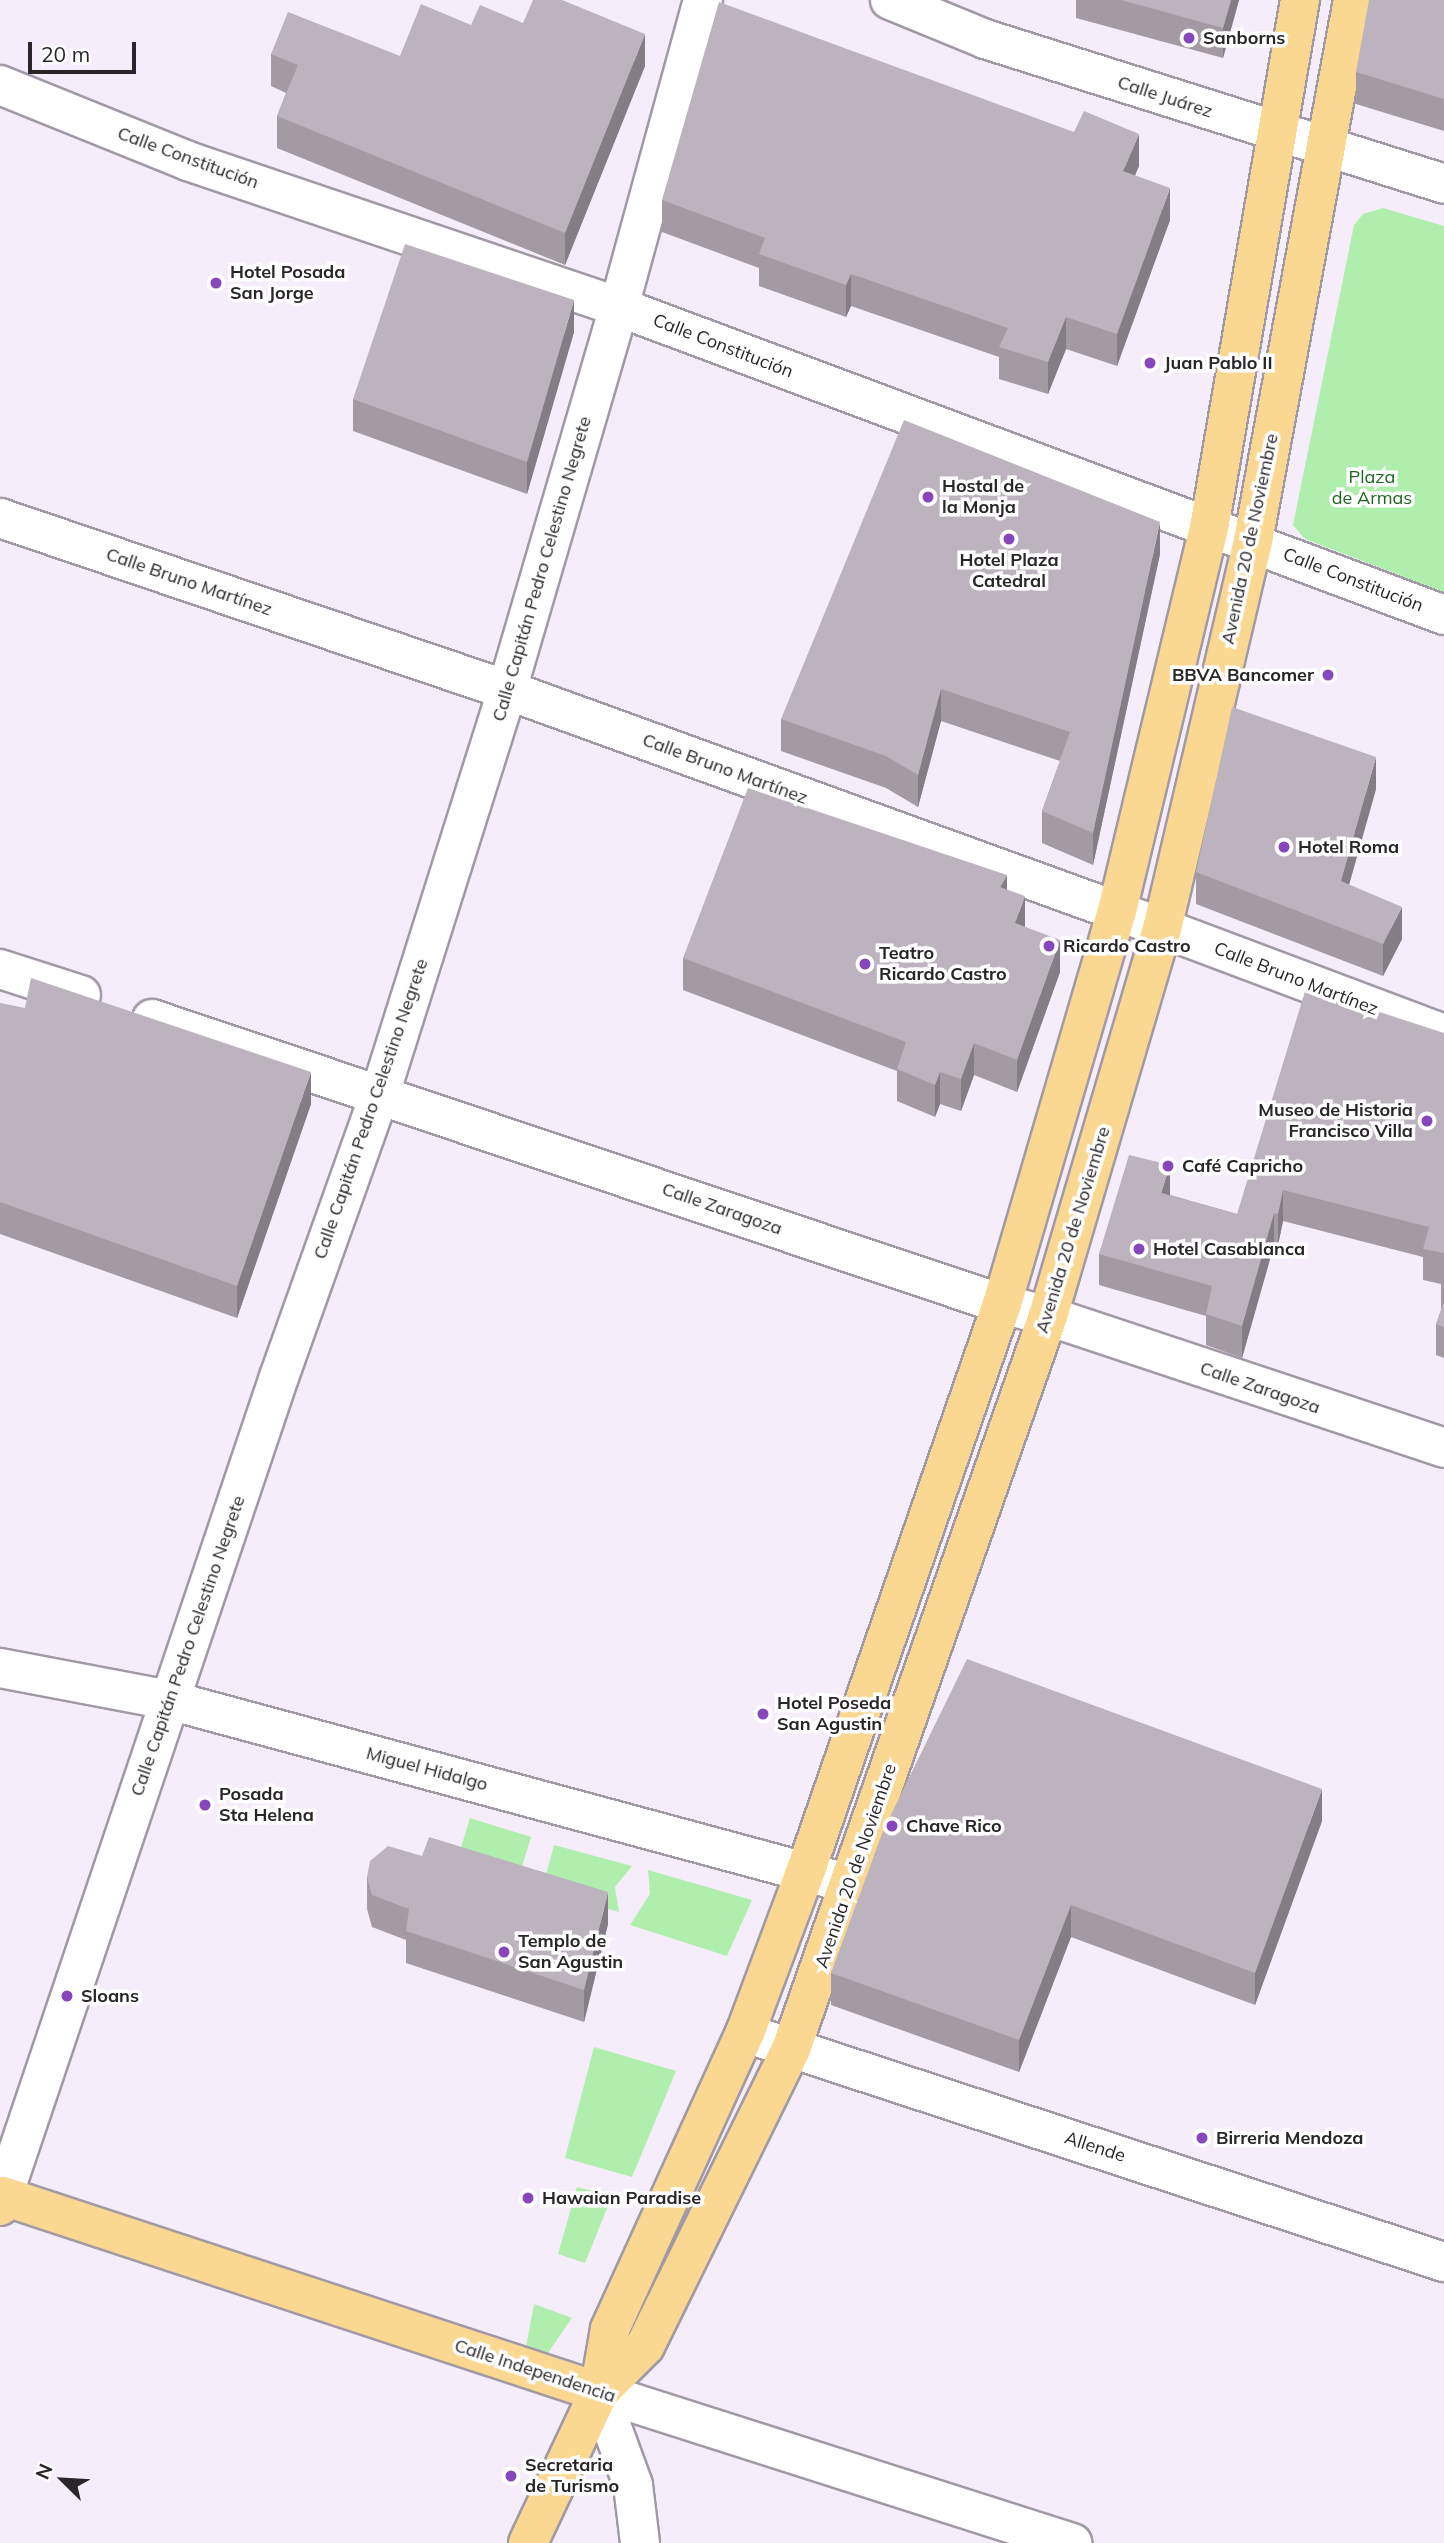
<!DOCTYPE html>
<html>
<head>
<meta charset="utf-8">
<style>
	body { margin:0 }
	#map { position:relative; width:1444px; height:2543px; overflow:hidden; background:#f6edfa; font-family:Mulish,sans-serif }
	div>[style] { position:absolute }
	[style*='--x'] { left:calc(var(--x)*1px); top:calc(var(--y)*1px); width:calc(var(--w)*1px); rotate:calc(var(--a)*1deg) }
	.green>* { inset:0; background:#b0eead }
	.roads { filter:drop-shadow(2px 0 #a199a5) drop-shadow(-2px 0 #a199a5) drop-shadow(0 2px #a199a5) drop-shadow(0 -2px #a199a5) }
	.minor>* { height:38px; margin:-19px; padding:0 19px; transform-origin:19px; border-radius:19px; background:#fff }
	.major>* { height:38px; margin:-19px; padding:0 19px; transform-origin:19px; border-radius:19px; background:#fad891 }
	.wall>* { inset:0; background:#a39aa4 }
	.shaded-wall>* { inset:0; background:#847d86 }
	.building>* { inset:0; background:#bdb3bf }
	.dots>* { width:19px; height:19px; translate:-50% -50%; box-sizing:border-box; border:4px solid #fefefe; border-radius:50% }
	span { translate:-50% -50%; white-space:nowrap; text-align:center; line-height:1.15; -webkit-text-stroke:7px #fefefe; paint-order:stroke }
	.poi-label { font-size:18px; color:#29262a; font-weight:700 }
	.left { translate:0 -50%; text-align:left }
	.right { translate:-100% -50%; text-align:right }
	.street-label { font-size:18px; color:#29262a }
	.park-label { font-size:18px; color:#1e671f }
	.north { position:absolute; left:28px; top:2445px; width:70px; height:70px; -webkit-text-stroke:5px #fefefe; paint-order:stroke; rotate:294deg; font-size:19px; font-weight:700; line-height:28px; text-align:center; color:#29262a }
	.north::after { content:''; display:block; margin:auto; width:24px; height:32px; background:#29262a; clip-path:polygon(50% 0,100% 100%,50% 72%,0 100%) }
	.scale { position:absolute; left:28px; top:42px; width:108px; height:32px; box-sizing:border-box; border:4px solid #29262a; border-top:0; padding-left:9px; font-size:21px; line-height:24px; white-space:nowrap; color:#29262a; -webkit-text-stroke:5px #fefefe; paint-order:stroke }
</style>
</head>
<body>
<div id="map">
	<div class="green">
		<i style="clip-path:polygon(1383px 208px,1444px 226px,1444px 592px,1305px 539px,1293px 525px,1354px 225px,1363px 214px)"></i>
		<i style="clip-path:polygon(470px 1818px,531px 1837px,516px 1886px,455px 1867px)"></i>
		<i style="clip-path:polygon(554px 1845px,632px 1866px,615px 1887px,619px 1912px,542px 1890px)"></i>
		<i style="clip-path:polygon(648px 1870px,752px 1900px,727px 1956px,630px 1925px,650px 1894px)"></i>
		<i style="clip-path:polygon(594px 2047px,676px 2071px,632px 2177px,565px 2158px)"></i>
		<i style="clip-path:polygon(577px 2187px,612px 2196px,585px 2263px,558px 2254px)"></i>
		<i style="clip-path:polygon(534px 2304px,572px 2318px,545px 2357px,526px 2347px)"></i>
	</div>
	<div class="roads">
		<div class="minor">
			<i style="--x:890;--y:0;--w:103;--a:22.3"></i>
			<i style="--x:985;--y:39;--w:481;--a:17.5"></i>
			<i style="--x:0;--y:85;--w:203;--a:22"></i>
			<i style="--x:188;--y:161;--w:455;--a:18.7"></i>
			<i style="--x:619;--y:307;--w:881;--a:20.47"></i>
			<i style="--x:0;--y:518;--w:535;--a:18.74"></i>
			<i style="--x:507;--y:690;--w:649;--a:19.92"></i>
			<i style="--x:1117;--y:911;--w:349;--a:20.6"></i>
			<i style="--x:0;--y:969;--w:85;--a:17.8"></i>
			<i style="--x:152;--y:1019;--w:897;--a:18.54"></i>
			<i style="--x:1002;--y:1304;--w:48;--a:14.6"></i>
			<i style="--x:1048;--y:1316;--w:417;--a:18.4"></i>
			<i style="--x:0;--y:1668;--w:172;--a:10.7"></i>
			<i style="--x:169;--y:1700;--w:705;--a:15.12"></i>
			<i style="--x:745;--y:2033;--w:736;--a:18.14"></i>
			<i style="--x:0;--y:2195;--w:3;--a:18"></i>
			<i style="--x:3;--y:2196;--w:864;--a:-71.38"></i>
			<i style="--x:279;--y:1377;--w:300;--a:-70.4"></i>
			<i style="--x:380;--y:1094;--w:423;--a:-72.5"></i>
			<i style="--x:507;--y:690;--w:399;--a:-73.7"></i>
			<i style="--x:619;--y:307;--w:318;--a:-74.7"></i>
			<i style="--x:599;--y:2392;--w:497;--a:17.7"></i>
			<i style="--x:599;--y:2392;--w:99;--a:69.9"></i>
			<i style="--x:633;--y:2485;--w:58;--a:83.1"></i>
		</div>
		<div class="major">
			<i style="--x:0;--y:2206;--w:10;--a:-73"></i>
			<i style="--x:3;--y:2196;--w:627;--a:18.2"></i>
			<i style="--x:599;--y:2392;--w:65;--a:-45"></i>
			<i style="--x:645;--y:2346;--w:331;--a:-63.8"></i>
			<i style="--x:791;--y:2049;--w:777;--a:-70.68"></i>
			<i style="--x:1048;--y:1316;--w:403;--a:-73.6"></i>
			<i style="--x:1162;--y:929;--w:399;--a:-76.8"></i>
			<i style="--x:1253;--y:541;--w:550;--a:-79.53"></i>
			<i style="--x:528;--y:2543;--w:167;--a:-64.8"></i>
			<i style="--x:599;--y:2392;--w:64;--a:-80.1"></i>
			<i style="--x:610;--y:2329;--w:325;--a:-65.5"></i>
			<i style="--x:745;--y:2033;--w:174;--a:-69.5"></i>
			<i style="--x:806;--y:1870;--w:599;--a:-70.9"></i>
			<i style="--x:1002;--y:1304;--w:409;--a:-73.7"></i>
			<i style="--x:1117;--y:911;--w:394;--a:-76.5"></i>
			<i style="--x:1209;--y:528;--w:536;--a:-80.22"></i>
		</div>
	</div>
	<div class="wall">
		<i style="clip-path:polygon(1076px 0,1239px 0,1223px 58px,1076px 18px)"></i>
		<i style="clip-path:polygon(1444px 0,1444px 131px,1356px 104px,1356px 72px)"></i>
		<i style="clip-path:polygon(523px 23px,645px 66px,565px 265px,277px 148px,277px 116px,286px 93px,271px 86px,271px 54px,400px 56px,471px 25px)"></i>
		<i style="clip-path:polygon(1139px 166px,1135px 175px,1170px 220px,1117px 366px,1066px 349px,1048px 394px,999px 379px,999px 357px,851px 306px,846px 317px,759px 286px,759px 268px,662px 232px,662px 200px)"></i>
		<i style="clip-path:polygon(574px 332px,527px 494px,353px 431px,353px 399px)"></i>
		<i style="clip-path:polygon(1160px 554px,1093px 865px,1042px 843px,1042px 811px,1060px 761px,941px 721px,918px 807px,886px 788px,781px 751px,781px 719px)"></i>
		<i style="clip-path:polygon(1376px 789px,1349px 885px,1402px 939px,1383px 976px,1196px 904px,1196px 872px)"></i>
		<i style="clip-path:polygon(1007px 889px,1025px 927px,1060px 972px,1017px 1092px,974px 1075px,961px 1111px,940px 1104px,935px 1117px,897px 1101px,897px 1071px,683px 990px,683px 958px)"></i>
		<i style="clip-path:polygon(0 1003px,311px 1104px,237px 1318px,0 1234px)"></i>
		<i style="clip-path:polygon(1444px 1033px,1444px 1358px,1436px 1355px,1436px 1324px,1441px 1310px,1441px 1284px,1423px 1280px,1423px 1257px,1283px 1221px,1278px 1245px,1274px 1245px,1242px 1358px,1206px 1345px,1206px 1316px,1099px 1285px,1099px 1254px,1170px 1195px,1237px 1214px)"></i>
		<i style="clip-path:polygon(1322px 1821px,1255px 2005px,1071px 1937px,1019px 2072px,831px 2005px,831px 1973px)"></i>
		<i style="clip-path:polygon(367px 1877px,608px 1924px,584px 2022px,406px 1963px,406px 1940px,372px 1927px,367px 1909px)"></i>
	</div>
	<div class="shaded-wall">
		<i style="clip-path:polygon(1231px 0,1239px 0,1223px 58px,1223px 28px)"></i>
		<i style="clip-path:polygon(645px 34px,645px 66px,565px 265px,565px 233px)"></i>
		<i style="clip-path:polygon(1139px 134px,1139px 166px,1123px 203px,1123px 171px)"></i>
		<i style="clip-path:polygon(1170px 188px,1170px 220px,1117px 366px,1117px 334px)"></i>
		<i style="clip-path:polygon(851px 274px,851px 306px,846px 317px,846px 285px)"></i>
		<i style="clip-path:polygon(574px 300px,574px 332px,527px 494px,527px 462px)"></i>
		<i style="clip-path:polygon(1066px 317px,1066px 349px,1048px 394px,1048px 362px)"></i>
		<i style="clip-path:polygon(1160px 522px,1160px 554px,1093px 865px,1093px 833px)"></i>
		<i style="clip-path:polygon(941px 689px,941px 721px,918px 807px,918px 775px)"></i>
		<i style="clip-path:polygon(1376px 757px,1376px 789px,1341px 913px,1341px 881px)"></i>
		<i style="clip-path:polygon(1007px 875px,1007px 907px,1000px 887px)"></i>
		<i style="clip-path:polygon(1025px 896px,1025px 928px,1015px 923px)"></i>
		<i style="clip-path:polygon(1402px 907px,1402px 939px,1383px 976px,1383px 944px)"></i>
		<i style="clip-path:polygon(1060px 940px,1060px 972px,1017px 1092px,1017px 1060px)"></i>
		<i style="clip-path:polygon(974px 1043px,974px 1075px,961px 1111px,961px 1079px)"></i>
		<i style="clip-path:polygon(311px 1072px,311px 1104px,237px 1318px,237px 1286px)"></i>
		<i style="clip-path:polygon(940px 1072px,940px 1104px,935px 1117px,935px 1085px)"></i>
		<i style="clip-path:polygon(1170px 1165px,1170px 1196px,1161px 1193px)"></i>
		<i style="clip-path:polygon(1283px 1190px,1283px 1221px,1278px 1245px,1278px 1214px)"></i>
		<i style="clip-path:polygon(1274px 1213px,1274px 1245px,1242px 1358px,1242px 1326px)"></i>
		<i style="clip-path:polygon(1322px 1789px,1322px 1821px,1255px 2005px,1255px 1973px)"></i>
		<i style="clip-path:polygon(608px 1892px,608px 1924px,584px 2022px,584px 1990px)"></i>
		<i style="clip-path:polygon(1071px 1905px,1071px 1937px,1019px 2072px,1019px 2040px)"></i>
	</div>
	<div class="building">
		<i style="clip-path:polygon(533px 0,562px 0,645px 34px,565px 233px,277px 116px,298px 65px,271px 54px,288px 12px,400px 56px,421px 4px,471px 25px,480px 5px,523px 23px)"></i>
		<i style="clip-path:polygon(1121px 0,1231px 0,1223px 28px)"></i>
		<i style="clip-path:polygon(1369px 0,1444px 0,1444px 99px,1356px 72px)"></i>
		<i style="clip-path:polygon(719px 2px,1074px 132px,1084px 111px,1139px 134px,1123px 171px,1170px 188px,1117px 334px,1066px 317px,1048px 362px,999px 347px,1008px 328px,851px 274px,846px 285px,759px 254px,765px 238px,662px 200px)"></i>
		<i style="clip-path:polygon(405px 244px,574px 300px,527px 462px,353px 399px)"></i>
		<i style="clip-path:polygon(904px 420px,1160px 522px,1093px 833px,1042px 811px,1070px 732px,941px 689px,918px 775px,886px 756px,781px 719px)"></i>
		<i style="clip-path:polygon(1232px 707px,1376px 757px,1341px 881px,1402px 907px,1383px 944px,1196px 872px)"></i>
		<i style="clip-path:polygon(748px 788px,1007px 875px,1000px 887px,1025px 896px,1015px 923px,1060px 940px,1017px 1060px,974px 1043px,961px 1079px,940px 1072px,935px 1085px,897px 1069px,906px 1042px,683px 958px)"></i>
		<i style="clip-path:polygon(31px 978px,311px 1072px,237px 1286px,0 1202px,0 1003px,25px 1008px)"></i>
		<i style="clip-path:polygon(1306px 988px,1444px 1033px,1444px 1253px,1423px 1249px,1429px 1227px,1283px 1190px,1278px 1214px,1274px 1213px,1242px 1326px,1206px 1314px,1212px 1286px,1099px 1254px,1129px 1155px,1170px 1165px,1161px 1193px,1237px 1214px)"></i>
		<i style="clip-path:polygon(1444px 1302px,1444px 1327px,1436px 1324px)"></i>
		<i style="clip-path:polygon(967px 1659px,1322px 1789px,1255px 1973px,1071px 1905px,1019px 2040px,831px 1973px,883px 1831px)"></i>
		<i style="clip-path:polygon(429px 1837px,608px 1892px,584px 1990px,406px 1931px,409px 1909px,372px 1895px,367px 1877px,370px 1861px,388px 1846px,422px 1856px)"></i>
	</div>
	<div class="dots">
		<i style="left:1189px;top:38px;background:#8647bd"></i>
		<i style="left:216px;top:283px;background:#8647bd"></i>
		<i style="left:1150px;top:363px;background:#8647bd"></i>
		<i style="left:928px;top:497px;background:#8647bd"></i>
		<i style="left:1009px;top:539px;background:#8647bd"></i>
		<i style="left:1328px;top:675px;background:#8647bd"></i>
		<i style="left:1284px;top:847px;background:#8647bd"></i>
		<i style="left:1049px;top:946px;background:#8647bd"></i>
		<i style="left:865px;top:964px;background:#8647bd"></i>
		<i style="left:1427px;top:1121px;background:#8647bd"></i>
		<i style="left:1168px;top:1166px;background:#8647bd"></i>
		<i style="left:1139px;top:1249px;background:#8647bd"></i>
		<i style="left:763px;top:1714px;background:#8647bd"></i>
		<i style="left:205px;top:1805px;background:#8647bd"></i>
		<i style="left:892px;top:1826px;background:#8647bd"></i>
		<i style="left:504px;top:1952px;background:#8647bd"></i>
		<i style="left:67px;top:1996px;background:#8647bd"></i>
		<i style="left:1202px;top:2138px;background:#8647bd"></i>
		<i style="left:528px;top:2198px;background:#8647bd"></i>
		<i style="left:511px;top:2476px;background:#8647bd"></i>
	</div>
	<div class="poi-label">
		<span class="left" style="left:1203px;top:38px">Sanborns</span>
		<span class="left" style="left:230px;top:283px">Hotel Posada<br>San Jorge</span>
		<span class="left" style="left:1164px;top:363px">Juan Pablo II</span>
		<span class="left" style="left:942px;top:497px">Hostal de<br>la Monja</span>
		<span style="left:1009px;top:571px">Hotel Plaza<br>Catedral</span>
		<span class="right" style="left:1314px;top:675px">BBVA Bancomer</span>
		<span class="left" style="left:1298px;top:847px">Hotel Roma</span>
		<span class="left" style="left:1063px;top:946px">Ricardo Castro</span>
		<span class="left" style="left:879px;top:964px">Teatro<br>Ricardo Castro</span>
		<span class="right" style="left:1413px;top:1121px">Museo de Historia<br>Francisco Villa</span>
		<span class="left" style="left:1182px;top:1166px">Café Capricho</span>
		<span class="left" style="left:1153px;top:1249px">Hotel Casablanca</span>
		<span class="left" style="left:777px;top:1714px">Hotel Poseda<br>San Agustin</span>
		<span class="left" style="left:219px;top:1805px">Posada<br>Sta Helena</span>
		<span class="left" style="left:906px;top:1826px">Chave Rico</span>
		<span class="left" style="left:518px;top:1952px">Templo de<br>San Agustin</span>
		<span class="left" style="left:81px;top:1996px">Sloans</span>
		<span class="left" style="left:1216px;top:2138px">Birreria Mendoza</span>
		<span class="left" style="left:542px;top:2198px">Hawaian Paradise</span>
		<span class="left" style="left:525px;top:2476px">Secretaria<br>de Turismo</span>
	</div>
	<div class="street-label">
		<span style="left:1165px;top:97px;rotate:18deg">Calle Juárez</span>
		<span style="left:188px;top:158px;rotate:20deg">Calle Constitución</span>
		<span style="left:723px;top:346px;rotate:21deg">Calle Constitución</span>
		<span style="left:1250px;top:539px;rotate:-78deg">Avenida 20 de Noviembre</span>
		<span style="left:542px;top:569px;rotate:-74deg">Calle Capitán Pedro Celestino Negrete</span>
		<span style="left:1353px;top:580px;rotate:21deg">Calle Constitución</span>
		<span style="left:189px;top:582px;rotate:19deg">Calle Bruno Martínez</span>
		<span style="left:725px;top:769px;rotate:20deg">Calle Bruno Martínez</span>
		<span style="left:1296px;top:979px;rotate:21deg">Calle Bruno Martínez</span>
		<span style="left:371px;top:1109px;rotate:-71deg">Calle Capitán Pedro Celestino Negrete</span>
		<span style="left:722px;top:1209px;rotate:19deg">Calle Zaragoza</span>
		<span style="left:1073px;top:1230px;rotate:-73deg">Avenida 20 de Noviembre</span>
		<span style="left:1260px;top:1388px;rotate:19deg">Calle Zaragoza</span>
		<span style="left:188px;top:1646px;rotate:-71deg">Calle Capitán Pedro Celestino Negrete</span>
		<span style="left:427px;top:1769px;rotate:15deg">Miguel Hidalgo</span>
		<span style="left:856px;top:1866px;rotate:-71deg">Avenida 20 de Noviembre</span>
		<span style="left:1095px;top:2147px;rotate:18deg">Allende</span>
		<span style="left:535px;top:2371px;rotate:18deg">Calle Independencia</span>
	</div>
	<div class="park-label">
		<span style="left:1372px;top:488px">Plaza<br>de Armas</span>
	</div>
	<div class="north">N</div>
	<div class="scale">20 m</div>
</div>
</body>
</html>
